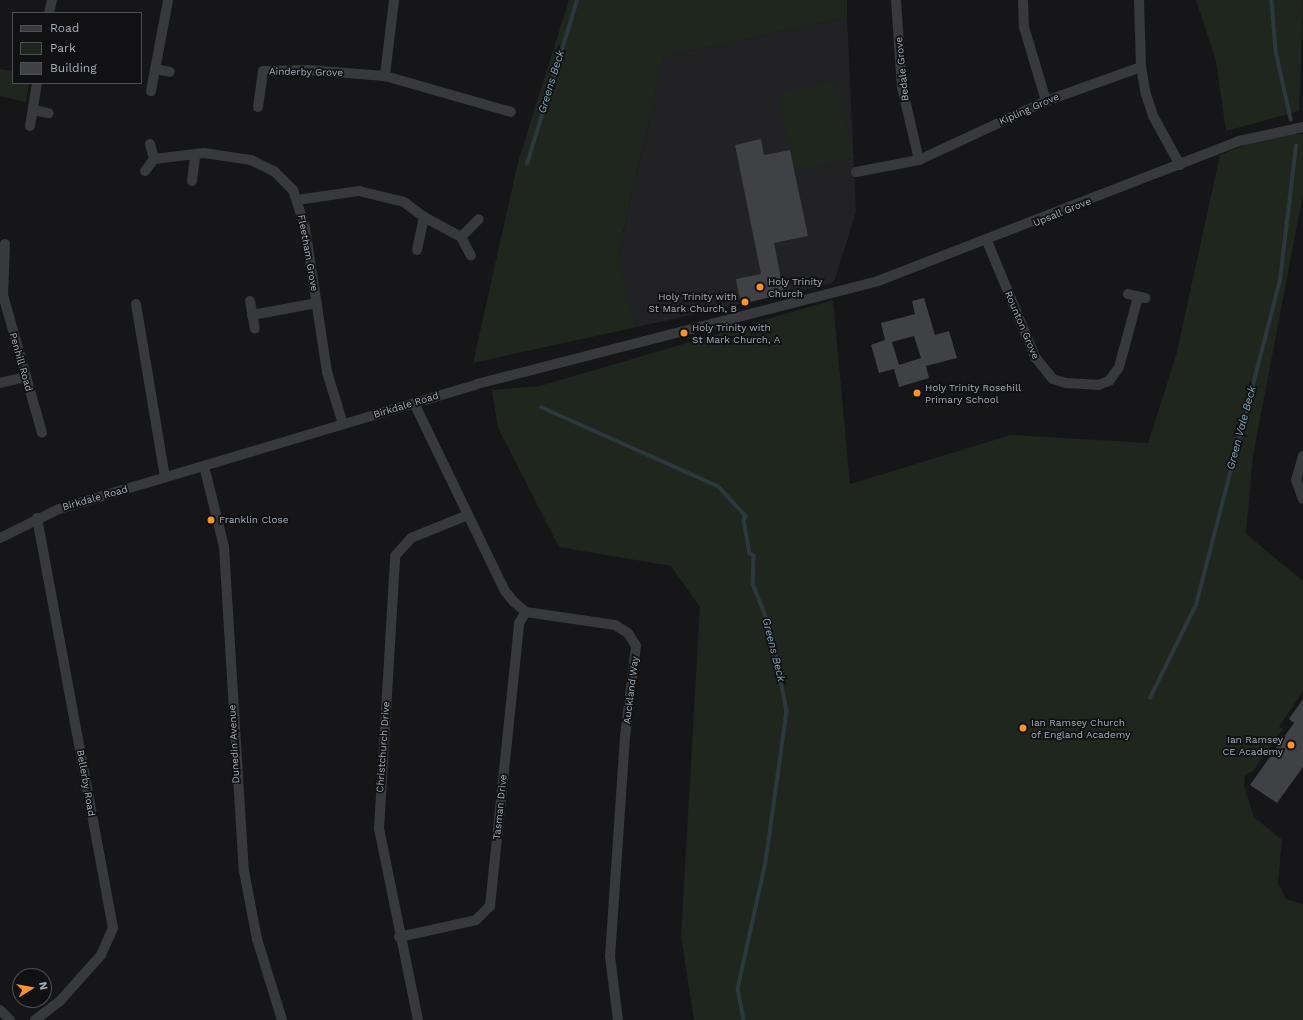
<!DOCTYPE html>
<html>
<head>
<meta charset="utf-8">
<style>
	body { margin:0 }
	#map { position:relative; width:1303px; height:1020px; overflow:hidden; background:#161618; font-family:"Work Sans",sans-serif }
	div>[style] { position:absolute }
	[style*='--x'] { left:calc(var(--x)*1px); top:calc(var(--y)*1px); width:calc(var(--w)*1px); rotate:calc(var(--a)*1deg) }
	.built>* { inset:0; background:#222225 }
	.green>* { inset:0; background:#1e261e }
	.stream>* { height:3.5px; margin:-1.75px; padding:0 1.75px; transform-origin:1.75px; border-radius:1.75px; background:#2b383d }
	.building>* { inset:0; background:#404145 }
	.street>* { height:10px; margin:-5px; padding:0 5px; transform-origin:5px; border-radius:5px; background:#37393d }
	.dots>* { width:11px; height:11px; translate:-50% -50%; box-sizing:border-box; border:2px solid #111113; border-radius:50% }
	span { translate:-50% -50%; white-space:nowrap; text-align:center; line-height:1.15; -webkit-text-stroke:3.5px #111113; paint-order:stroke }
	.street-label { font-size:10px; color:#a7afb9 }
	.poi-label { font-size:10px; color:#a7afb9 }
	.left { translate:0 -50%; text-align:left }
	.right { translate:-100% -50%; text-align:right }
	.water-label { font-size:11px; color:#7da4b5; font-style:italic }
	.legend { position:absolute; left:12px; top:12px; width:130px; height:72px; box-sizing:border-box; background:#111113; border:1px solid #4d5055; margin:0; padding:5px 7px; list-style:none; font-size:12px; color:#a7afb9 }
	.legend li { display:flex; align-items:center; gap:8px; height:20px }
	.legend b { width:20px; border:1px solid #4d5055 }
	.north { position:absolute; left:12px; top:968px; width:40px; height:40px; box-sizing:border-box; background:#111113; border:1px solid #4d5055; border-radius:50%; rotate:79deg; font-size:11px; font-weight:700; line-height:16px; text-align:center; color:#a7afb9 }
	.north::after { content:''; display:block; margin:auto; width:14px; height:18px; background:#f9942d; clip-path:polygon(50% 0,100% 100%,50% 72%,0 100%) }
</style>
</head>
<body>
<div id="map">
	<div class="built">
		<i style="clip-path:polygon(847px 17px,856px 212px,835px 279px,830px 284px,637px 327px,617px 258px,664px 57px)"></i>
	</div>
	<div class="green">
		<i style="clip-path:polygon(569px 0,847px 0,847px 17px,664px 57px,617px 257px,637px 327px,473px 363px,518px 162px)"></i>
		<i style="clip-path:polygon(1196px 0,1303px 0,1299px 111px,1226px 131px,1216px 61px)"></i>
		<i style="clip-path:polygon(0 69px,13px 71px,13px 83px,29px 83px,26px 102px,0 96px)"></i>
		<i style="clip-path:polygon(837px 81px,854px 158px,795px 172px,778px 93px)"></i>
		<i style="clip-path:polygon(1303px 134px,1303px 194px,1253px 456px,1246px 534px,1303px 581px,1303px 691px,1279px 727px,1283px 729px,1253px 771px,1245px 775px,1244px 786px,1254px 817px,1282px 840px,1278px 883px,1286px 899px,1303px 904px,1303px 1020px,694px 1020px,681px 936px,700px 607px,671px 566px,559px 547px,498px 428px,492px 390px,540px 386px,833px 300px,850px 484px,1011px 435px,1148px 443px,1176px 356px,1220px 155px,1270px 135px)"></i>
	</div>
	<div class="stream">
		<i style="--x:1272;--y:0;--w:51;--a:85.5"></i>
		<i style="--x:1276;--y:51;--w:70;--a:77.6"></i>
		<i style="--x:527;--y:164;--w:171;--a:-73"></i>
		<i style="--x:541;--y:407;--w:194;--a:24.1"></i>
		<i style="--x:718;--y:486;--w:41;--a:47"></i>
		<i style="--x:746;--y:516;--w:4;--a:117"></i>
		<i style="--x:744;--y:520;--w:34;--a:80"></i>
		<i style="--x:750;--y:553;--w:5;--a:37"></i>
		<i style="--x:754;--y:556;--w:28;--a:92"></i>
		<i style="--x:753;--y:584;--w:48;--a:68.2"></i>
		<i style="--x:771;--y:629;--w:84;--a:79"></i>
		<i style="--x:787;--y:711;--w:152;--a:97.9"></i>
		<i style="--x:766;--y:862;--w:130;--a:102.4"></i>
		<i style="--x:738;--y:989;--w:32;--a:79"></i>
		<i style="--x:1150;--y:698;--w:104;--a:-63.7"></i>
		<i style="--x:1196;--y:605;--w:336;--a:-75.5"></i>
		<i style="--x:1280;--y:280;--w:135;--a:-83.2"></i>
	</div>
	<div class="building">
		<i style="clip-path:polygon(761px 139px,764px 155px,790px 150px,808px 236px,774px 243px,784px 294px,741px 304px,736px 279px,761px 274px,735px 145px)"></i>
		<i style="clip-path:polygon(evenodd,924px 298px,935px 335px,949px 331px,957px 358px,926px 366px,929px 378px,899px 387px,894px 369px,879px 373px,871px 345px,885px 340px,881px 323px,915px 314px,912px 301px,924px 298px,914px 336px,921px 358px,899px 365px,892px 342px,914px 336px)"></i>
		<i style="clip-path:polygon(1303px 699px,1303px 767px,1277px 803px,1250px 785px,1294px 723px,1289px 719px)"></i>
	</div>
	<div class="street">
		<i style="--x:394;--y:0;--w:77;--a:96.8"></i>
		<i style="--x:385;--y:76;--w:131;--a:15.9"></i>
		<i style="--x:896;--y:0;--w:87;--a:86.1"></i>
		<i style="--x:902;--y:87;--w:75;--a:76.9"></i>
		<i style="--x:1023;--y:0;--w:27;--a:88"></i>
		<i style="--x:1024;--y:27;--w:77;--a:73.4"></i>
		<i style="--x:1139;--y:0;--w:67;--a:88.3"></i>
		<i style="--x:1141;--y:67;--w:27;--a:80"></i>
		<i style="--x:1146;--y:94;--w:23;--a:72"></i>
		<i style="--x:1153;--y:116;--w:56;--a:61.1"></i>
		<i style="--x:49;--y:13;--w:13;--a:-77"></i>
		<i style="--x:155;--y:69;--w:15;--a:11"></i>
		<i style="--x:151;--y:91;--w:93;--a:-79.4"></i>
		<i style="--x:258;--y:107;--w:36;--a:-82"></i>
		<i style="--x:263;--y:71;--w:45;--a:-1.3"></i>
		<i style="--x:308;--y:70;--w:77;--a:4.5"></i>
		<i style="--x:33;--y:110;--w:16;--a:11"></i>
		<i style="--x:30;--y:126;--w:44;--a:-80.8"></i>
		<i style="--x:150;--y:144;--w:16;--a:75"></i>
		<i style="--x:154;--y:159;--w:50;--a:-6.8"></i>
		<i style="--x:204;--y:153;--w:48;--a:8.5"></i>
		<i style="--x:251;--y:160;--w:25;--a:26"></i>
		<i style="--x:274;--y:171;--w:27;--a:45"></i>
		<i style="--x:293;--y:190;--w:40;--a:72"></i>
		<i style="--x:305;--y:228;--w:146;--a:81.3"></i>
		<i style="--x:327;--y:372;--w:54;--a:72.9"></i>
		<i style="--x:145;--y:171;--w:15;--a:-53"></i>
		<i style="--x:856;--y:172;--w:64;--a:-10.8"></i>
		<i style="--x:919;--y:160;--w:140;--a:-24.9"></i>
		<i style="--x:1046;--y:101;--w:101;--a:-19.7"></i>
		<i style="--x:192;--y:181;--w:24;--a:-83"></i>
		<i style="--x:297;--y:200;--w:63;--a:-8.3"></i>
		<i style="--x:359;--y:191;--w:46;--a:13.7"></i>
		<i style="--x:404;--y:202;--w:25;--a:37"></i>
		<i style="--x:461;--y:237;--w:25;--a:-45"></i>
		<i style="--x:987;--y:241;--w:126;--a:67.5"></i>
		<i style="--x:1035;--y:357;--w:28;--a:51"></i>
		<i style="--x:1053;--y:379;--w:13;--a:18"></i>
		<i style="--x:1065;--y:383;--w:33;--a:3"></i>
		<i style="--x:1098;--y:385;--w:12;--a:-20"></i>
		<i style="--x:1109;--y:381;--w:17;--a:-54"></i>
		<i style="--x:1119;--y:367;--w:73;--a:-74.8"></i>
		<i style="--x:5;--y:244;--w:51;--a:92.2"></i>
		<i style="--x:3;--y:295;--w:143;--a:74.2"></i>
		<i style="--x:417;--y:250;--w:34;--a:-78"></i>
		<i style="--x:424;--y:217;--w:42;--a:28.4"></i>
		<i style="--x:461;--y:237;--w:21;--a:62"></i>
		<i style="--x:1128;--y:294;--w:18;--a:13"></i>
		<i style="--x:250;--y:301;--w:28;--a:80"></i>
		<i style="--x:136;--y:304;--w:176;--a:80.5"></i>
		<i style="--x:252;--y:315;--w:66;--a:-10.5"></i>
		<i style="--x:0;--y:383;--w:26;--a:-13"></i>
		<i style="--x:414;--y:403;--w:209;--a:64.2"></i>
		<i style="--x:505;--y:591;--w:14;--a:51"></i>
		<i style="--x:514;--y:602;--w:16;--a:40"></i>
		<i style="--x:526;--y:612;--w:90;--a:8.3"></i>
		<i style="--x:615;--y:625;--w:15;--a:32"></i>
		<i style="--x:628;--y:633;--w:15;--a:58"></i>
		<i style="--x:636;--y:646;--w:92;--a:96.9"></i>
		<i style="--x:625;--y:737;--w:220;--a:93.9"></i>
		<i style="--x:610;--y:956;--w:64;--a:82.9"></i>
		<i style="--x:1303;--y:456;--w:25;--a:106"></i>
		<i style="--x:1296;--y:480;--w:20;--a:70"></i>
		<i style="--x:204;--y:466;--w:83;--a:76.1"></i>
		<i style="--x:224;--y:547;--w:325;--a:86.5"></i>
		<i style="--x:244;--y:871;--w:69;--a:79.2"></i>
		<i style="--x:257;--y:939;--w:85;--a:72.8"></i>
		<i style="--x:0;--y:538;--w:66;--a:-26.2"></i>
		<i style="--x:59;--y:509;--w:436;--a:-16.6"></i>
		<i style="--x:477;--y:384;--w:414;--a:-14.4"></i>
		<i style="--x:878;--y:281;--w:387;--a:-21.2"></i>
		<i style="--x:1239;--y:141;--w:66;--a:-12.3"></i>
		<i style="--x:399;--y:937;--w:79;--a:-12.4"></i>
		<i style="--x:476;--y:920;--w:20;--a:-45"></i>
		<i style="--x:490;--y:906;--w:284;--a:-84.1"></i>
		<i style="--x:519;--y:623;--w:13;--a:-58"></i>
		<i style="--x:0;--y:1010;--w:14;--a:45"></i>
		<i style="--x:35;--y:1020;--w:31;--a:-37"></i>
		<i style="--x:60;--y:1001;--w:62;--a:-48.3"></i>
		<i style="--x:101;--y:955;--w:30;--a:-66"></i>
		<i style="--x:113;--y:928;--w:417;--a:-100.5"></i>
		<i style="--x:418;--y:1020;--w:195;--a:-101.5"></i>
		<i style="--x:379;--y:829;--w:273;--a:-86.6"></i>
		<i style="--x:395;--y:556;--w:24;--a:-48"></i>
		<i style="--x:411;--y:538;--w:61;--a:-22"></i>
	</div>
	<div class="dots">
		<i style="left:760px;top:287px;background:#f9942d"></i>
		<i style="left:745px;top:302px;background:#f9942d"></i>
		<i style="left:684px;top:333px;background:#f9942d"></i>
		<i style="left:917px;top:393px;background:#f9942d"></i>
		<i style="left:211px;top:520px;background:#f9942d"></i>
		<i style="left:1023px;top:728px;background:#f9942d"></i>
		<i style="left:1291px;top:745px;background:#f9942d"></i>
	</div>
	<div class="street-label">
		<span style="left:902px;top:69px;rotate:-96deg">Bedale Grove</span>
		<span style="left:306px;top:72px;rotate:1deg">Ainderby Grove</span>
		<span style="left:1029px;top:109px;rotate:-24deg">Kipling Grove</span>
		<span style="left:1062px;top:212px;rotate:-22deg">Upsall Grove</span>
		<span style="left:308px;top:253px;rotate:80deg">Fleetham Grove</span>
		<span style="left:1022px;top:325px;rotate:67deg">Rounton Grove</span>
		<span style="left:21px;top:362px;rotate:74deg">Penhill Road</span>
		<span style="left:406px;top:405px;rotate:-17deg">Birkdale Road</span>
		<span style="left:95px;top:498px;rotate:-16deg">Birkdale Road</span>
		<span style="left:631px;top:690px;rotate:-83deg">Auckland Way</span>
		<span style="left:234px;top:744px;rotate:-93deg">Dunedin Avenue</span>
		<span style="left:383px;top:747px;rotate:-86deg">Christchurch Drive</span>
		<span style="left:86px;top:783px;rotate:80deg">Bellerby Road</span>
		<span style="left:500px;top:807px;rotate:-84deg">Tasman Drive</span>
	</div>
	<div class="poi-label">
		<span class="left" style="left:768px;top:287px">Holy Trinity<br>Church</span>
		<span class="right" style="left:737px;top:302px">Holy Trinity with<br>St Mark Church, B</span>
		<span class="left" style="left:692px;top:333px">Holy Trinity with<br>St Mark Church, A</span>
		<span class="left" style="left:925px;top:393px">Holy Trinity Rosehill<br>Primary School</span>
		<span class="left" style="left:219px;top:520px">Franklin Close</span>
		<span class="left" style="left:1031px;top:728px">Ian Ramsey Church<br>of England Academy</span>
		<span class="right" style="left:1283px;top:745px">Ian Ramsey<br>CE Academy</span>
	</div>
	<div class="water-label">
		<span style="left:552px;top:82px;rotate:-73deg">Greens Beck</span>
		<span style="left:1242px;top:428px;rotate:-75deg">Green Vale Beck</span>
		<span style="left:773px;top:650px;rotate:76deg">Greens Beck</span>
	</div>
	<ul class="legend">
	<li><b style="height:5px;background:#37393d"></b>Road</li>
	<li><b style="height:11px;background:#1e261e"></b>Park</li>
	<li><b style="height:11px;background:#404145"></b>Building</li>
	</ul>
	<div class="north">N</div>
</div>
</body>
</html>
